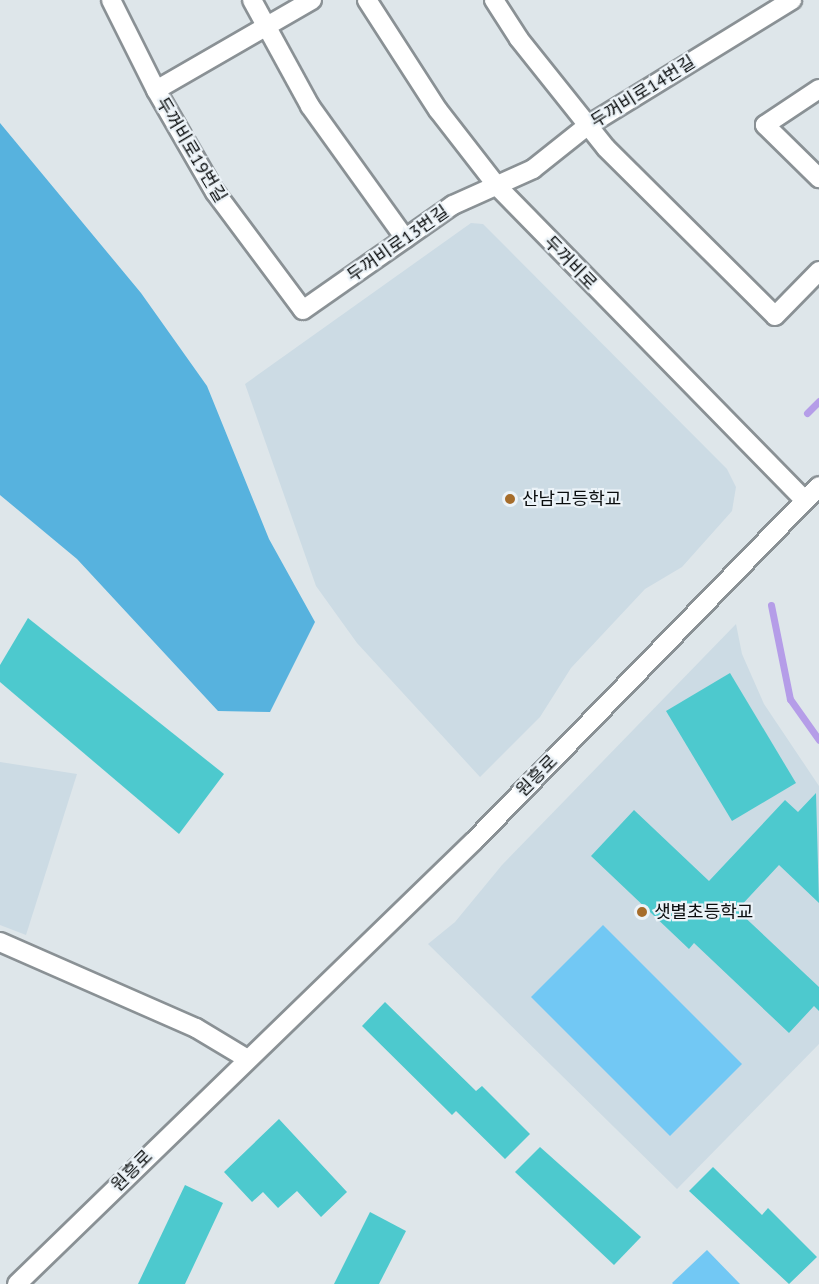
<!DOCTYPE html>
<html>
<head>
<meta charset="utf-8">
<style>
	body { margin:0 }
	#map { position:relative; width:819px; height:1284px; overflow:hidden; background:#dee6ea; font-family:"PT Sans","Noto Sans KR",sans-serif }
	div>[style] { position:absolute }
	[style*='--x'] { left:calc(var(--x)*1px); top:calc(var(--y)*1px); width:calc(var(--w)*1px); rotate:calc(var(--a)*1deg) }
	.built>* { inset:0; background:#ccdbe4 }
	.green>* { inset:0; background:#72c8f4 }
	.forest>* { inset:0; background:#57b2de }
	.stream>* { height:7px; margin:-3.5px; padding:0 3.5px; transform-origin:3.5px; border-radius:3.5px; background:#b59de8 }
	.building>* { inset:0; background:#4dc9ce }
	.roads { filter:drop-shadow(2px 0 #8a9195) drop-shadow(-2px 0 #8a9195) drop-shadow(0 2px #8a9195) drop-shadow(0 -2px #8a9195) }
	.street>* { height:18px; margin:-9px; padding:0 9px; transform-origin:9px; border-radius:9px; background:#fff }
	.dots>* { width:16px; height:16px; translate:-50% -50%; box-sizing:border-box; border:3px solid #ecf3f8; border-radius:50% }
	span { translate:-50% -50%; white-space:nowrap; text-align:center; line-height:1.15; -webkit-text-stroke:4.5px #ecf3f8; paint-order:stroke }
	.street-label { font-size:18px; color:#0a0d0e }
	.poi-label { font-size:18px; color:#0a0d0e }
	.left { translate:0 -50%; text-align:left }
</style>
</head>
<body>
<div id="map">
	<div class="built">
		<i style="clip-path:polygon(471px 223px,483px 224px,727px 469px,736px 487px,732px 511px,682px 567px,645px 589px,571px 668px,540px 717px,480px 777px,357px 643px,316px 586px,245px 384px)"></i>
		<i style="clip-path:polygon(736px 624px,742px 654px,764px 704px,819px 786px,819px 1044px,677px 1189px,428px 944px,455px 922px,502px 865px)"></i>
		<i style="clip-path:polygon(0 762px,77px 774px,26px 935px,0 925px)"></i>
	</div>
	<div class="green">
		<i style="clip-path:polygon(603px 925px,742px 1064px,670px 1136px,531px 997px)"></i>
		<i style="clip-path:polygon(707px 1250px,740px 1284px,673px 1284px,672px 1283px)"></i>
	</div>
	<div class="forest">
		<i style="clip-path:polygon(0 123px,141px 293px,207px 386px,269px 539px,315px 622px,270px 712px,218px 711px,77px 559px,0 495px)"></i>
	</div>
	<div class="stream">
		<i style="--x:807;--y:413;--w:17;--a:-45"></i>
		<i style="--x:771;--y:605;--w:96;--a:78.6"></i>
		<i style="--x:790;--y:699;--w:50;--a:54.7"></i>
	</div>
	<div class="building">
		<i style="clip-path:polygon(28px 618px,224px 774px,179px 834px,0 682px,0 665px)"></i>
		<i style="clip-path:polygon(730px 673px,796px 783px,732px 821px,666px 711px)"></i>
		<i style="clip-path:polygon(816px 793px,819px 903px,779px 865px,737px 910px,819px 987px,819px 1011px,814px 1006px,789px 1033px,694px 943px,689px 949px,591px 856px,634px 810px,709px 881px,785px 800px,798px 812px)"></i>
		<i style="clip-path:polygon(385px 1002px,476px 1091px,482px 1086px,530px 1134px,505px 1159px,456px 1111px,452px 1115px,362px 1026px)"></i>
		<i style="clip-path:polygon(279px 1119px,347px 1192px,321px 1217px,297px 1191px,278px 1208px,263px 1192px,252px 1202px,224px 1172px)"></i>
		<i style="clip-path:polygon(540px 1147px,641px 1237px,614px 1265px,515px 1172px)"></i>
		<i style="clip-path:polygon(713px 1167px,762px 1215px,768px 1208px,817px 1257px,789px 1284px,689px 1191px)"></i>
		<i style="clip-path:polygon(185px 1185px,223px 1203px,185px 1284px,138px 1284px)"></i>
		<i style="clip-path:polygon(370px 1212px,406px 1231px,379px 1284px,334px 1284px)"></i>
	</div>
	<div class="roads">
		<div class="street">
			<i style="--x:111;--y:0;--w:101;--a:63.4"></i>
			<i style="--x:252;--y:0;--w:121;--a:61.3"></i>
			<i style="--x:310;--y:106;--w:163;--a:54.3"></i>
			<i style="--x:312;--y:0;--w:180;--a:150"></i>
			<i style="--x:156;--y:90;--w:118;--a:60"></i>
			<i style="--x:215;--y:192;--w:147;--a:53.3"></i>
			<i style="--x:303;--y:310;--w:183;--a:-35"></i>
			<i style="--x:453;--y:205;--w:88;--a:-24.2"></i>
			<i style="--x:533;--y:169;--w:69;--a:-38.5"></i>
			<i style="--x:587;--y:126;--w:241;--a:-31.6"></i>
			<i style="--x:367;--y:0;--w:131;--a:57.2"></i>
			<i style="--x:438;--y:110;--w:96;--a:52.2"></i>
			<i style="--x:497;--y:186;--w:440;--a:45.6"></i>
			<i style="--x:494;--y:0;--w:46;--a:57.3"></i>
			<i style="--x:519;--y:39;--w:139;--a:51.4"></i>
			<i style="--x:606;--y:148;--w:238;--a:44.8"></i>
			<i style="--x:775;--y:316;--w:63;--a:-45.6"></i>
			<i style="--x:819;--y:89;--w:65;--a:146.3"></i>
			<i style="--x:765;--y:125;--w:76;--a:44.5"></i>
			<i style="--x:0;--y:942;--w:214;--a:23.7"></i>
			<i style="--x:196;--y:1028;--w:58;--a:31"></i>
			<i style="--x:17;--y:1284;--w:636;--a:-44.11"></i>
			<i style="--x:474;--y:841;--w:495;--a:-45.8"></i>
		</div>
	</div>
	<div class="dots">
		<i style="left:510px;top:499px;background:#a66d2b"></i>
		<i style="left:642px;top:912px;background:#a66d2b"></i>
	</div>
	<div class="street-label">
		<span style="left:643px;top:92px;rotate:-32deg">두꺼비로14번길</span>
		<span style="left:191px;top:150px;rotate:59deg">두꺼비로19번길</span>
		<span style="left:398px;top:244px;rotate:-35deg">두꺼비로13번길</span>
		<span style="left:570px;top:263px;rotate:46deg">두꺼비로</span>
		<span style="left:537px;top:776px;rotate:-45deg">원흥로</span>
		<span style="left:132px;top:1171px;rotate:-45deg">원흥로</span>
	</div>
	<div class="poi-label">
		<span class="left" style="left:522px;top:499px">산남고등학교</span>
		<span class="left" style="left:654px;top:912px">샛별초등학교</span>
	</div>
</div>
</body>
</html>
